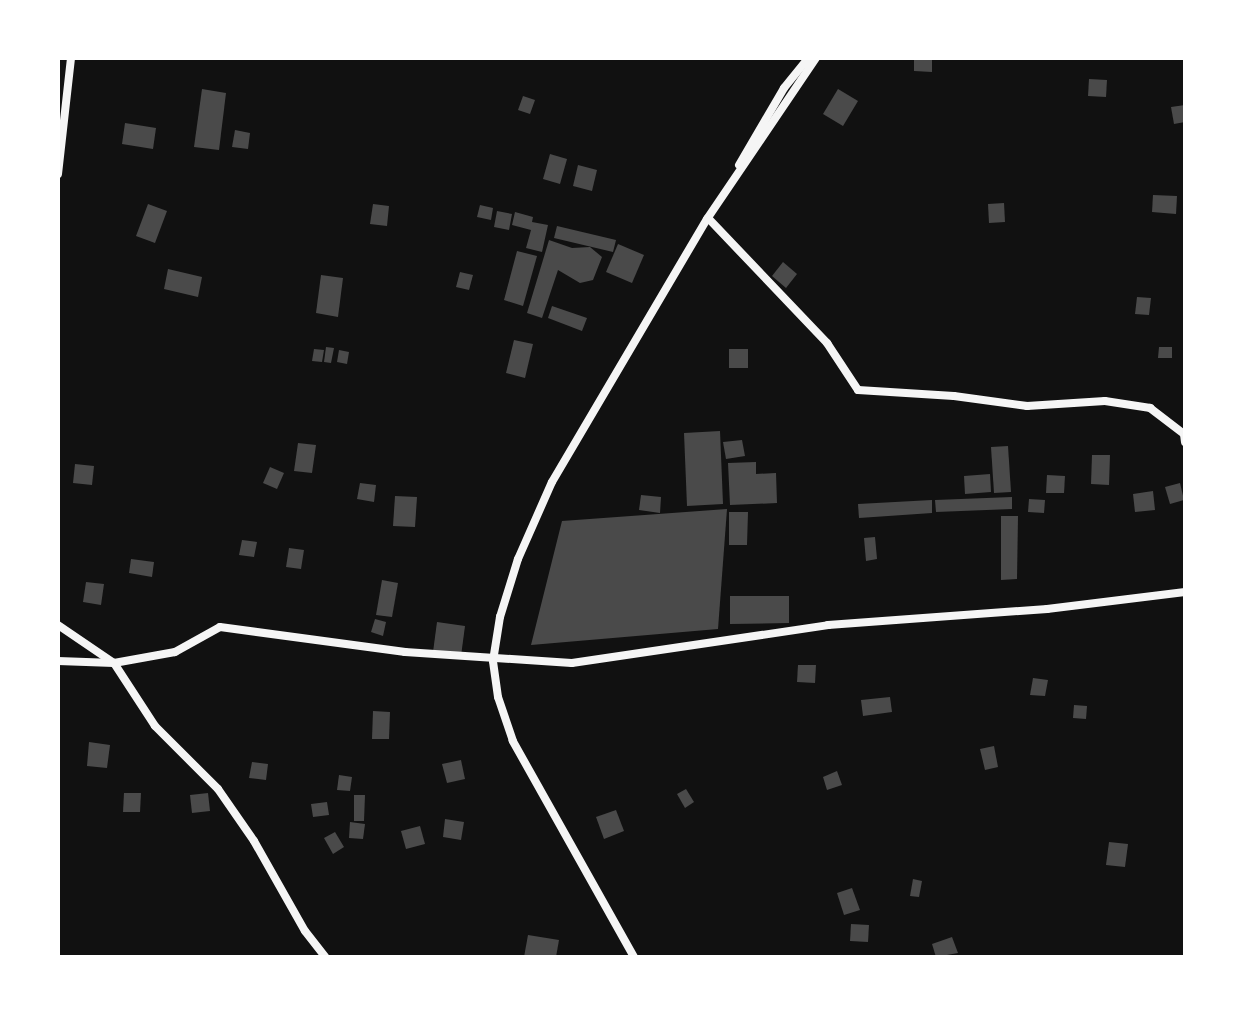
<!DOCTYPE html>
<html>
<head>
<meta charset="utf-8">
<style>
	body { margin:0 }
	#map { position:relative; width:1243px; height:1015px; overflow:hidden; background:#111; font-family:"Fira Sans",sans-serif }
	div>[style] { position:absolute }
	[style*='--x'] { left:calc(var(--x)*1px); top:calc(var(--y)*1px); width:calc(var(--w)*1px); rotate:calc(var(--a)*1deg) }
	.building>* { inset:0; background:#4a4a4a }
	.minor>* { height:8px; margin:-4px; padding:0 4px; transform-origin:4px; border-radius:4px; background:#f5f5f5 }
	span { translate:-50% -50%; white-space:nowrap; text-align:center; line-height:1.15; -webkit-text-stroke:8px #fff; paint-order:stroke }
	.frame { position:absolute; inset:0; border:60px solid #fff; pointer-events:none }
</style>
</head>
<body>
<div id="map">
	<div class="building">
		<i style="clip-path:polygon(914px 58px,932px 58px,932px 72px,914px 71px)"></i>
		<i style="clip-path:polygon(1089px 79px,1107px 80px,1106px 97px,1088px 96px)"></i>
		<i style="clip-path:polygon(202px 89px,226px 93px,219px 150px,194px 147px)"></i>
		<i style="clip-path:polygon(838px 89px,858px 101px,843px 126px,823px 114px)"></i>
		<i style="clip-path:polygon(523px 96px,535px 100px,530px 114px,518px 110px)"></i>
		<i style="clip-path:polygon(1185px 105px,1185px 122px,1174px 124px,1171px 107px)"></i>
		<i style="clip-path:polygon(125px 123px,156px 128px,153px 149px,122px 144px)"></i>
		<i style="clip-path:polygon(235px 130px,250px 133px,248px 149px,232px 147px)"></i>
		<i style="clip-path:polygon(550px 154px,567px 159px,560px 184px,543px 179px)"></i>
		<i style="clip-path:polygon(578px 165px,597px 170px,592px 191px,573px 186px)"></i>
		<i style="clip-path:polygon(1153px 195px,1177px 196px,1176px 214px,1152px 212px)"></i>
		<i style="clip-path:polygon(1004px 203px,1005px 222px,989px 223px,988px 204px)"></i>
		<i style="clip-path:polygon(148px 204px,167px 211px,155px 243px,136px 236px)"></i>
		<i style="clip-path:polygon(373px 204px,389px 206px,387px 226px,370px 224px)"></i>
		<i style="clip-path:polygon(480px 205px,493px 208px,491px 220px,477px 217px)"></i>
		<i style="clip-path:polygon(497px 211px,512px 214px,509px 230px,494px 227px)"></i>
		<i style="clip-path:polygon(515px 212px,533px 217px,532px 222px,548px 225px,542px 252px,526px 248px,531px 230px,512px 225px)"></i>
		<i style="clip-path:polygon(557px 226px,616px 240px,613px 252px,554px 238px)"></i>
		<i style="clip-path:polygon(549px 240px,572px 248px,590px 247px,602px 257px,593px 280px,580px 283px,558px 270px,542px 318px,527px 313px)"></i>
		<i style="clip-path:polygon(618px 244px,644px 255px,632px 283px,606px 272px)"></i>
		<i style="clip-path:polygon(517px 251px,537px 256px,523px 306px,504px 300px)"></i>
		<i style="clip-path:polygon(783px 262px,797px 274px,786px 288px,772px 276px)"></i>
		<i style="clip-path:polygon(168px 269px,202px 277px,198px 297px,164px 289px)"></i>
		<i style="clip-path:polygon(460px 272px,473px 275px,469px 290px,456px 287px)"></i>
		<i style="clip-path:polygon(321px 275px,343px 278px,338px 317px,316px 313px)"></i>
		<i style="clip-path:polygon(1137px 297px,1151px 298px,1149px 315px,1135px 314px)"></i>
		<i style="clip-path:polygon(552px 306px,587px 318px,582px 331px,548px 318px)"></i>
		<i style="clip-path:polygon(514px 340px,533px 344px,525px 378px,506px 373px)"></i>
		<i style="clip-path:polygon(326px 347px,334px 348px,331px 363px,324px 362px)"></i>
		<i style="clip-path:polygon(1159px 347px,1172px 347px,1172px 358px,1158px 358px)"></i>
		<i style="clip-path:polygon(314px 349px,324px 350px,322px 362px,312px 361px)"></i>
		<i style="clip-path:polygon(729px 349px,748px 349px,748px 368px,729px 368px)"></i>
		<i style="clip-path:polygon(339px 350px,349px 352px,347px 364px,337px 362px)"></i>
		<i style="clip-path:polygon(720px 431px,723px 504px,687px 506px,684px 433px)"></i>
		<i style="clip-path:polygon(742px 440px,745px 456px,726px 459px,723px 442px)"></i>
		<i style="clip-path:polygon(298px 443px,316px 445px,312px 473px,294px 471px)"></i>
		<i style="clip-path:polygon(1008px 446px,1011px 492px,994px 493px,991px 447px)"></i>
		<i style="clip-path:polygon(1092px 455px,1110px 455px,1109px 485px,1091px 484px)"></i>
		<i style="clip-path:polygon(756px 462px,756px 474px,776px 473px,777px 503px,730px 505px,728px 463px)"></i>
		<i style="clip-path:polygon(75px 464px,94px 466px,92px 485px,73px 483px)"></i>
		<i style="clip-path:polygon(270px 467px,284px 473px,277px 489px,263px 483px)"></i>
		<i style="clip-path:polygon(990px 474px,991px 492px,965px 494px,964px 476px)"></i>
		<i style="clip-path:polygon(1047px 475px,1065px 476px,1064px 493px,1046px 493px)"></i>
		<i style="clip-path:polygon(360px 483px,376px 485px,374px 502px,357px 499px)"></i>
		<i style="clip-path:polygon(1180px 483px,1184px 500px,1170px 504px,1165px 487px)"></i>
		<i style="clip-path:polygon(1153px 491px,1155px 510px,1135px 512px,1133px 494px)"></i>
		<i style="clip-path:polygon(641px 495px,661px 497px,660px 513px,639px 510px)"></i>
		<i style="clip-path:polygon(395px 496px,417px 497px,415px 527px,393px 526px)"></i>
		<i style="clip-path:polygon(1012px 497px,1012px 509px,936px 512px,935px 500px)"></i>
		<i style="clip-path:polygon(1029px 499px,1045px 500px,1044px 513px,1028px 512px)"></i>
		<i style="clip-path:polygon(932px 500px,932px 513px,859px 518px,858px 504px)"></i>
		<i style="clip-path:polygon(727px 509px,718px 629px,531px 645px,562px 521px)"></i>
		<i style="clip-path:polygon(729px 512px,748px 512px,747px 545px,729px 545px)"></i>
		<i style="clip-path:polygon(1001px 516px,1018px 516px,1017px 579px,1001px 580px)"></i>
		<i style="clip-path:polygon(875px 537px,877px 559px,866px 561px,864px 538px)"></i>
		<i style="clip-path:polygon(242px 540px,257px 542px,254px 557px,239px 555px)"></i>
		<i style="clip-path:polygon(289px 548px,304px 550px,301px 569px,286px 567px)"></i>
		<i style="clip-path:polygon(131px 559px,154px 562px,152px 577px,129px 573px)"></i>
		<i style="clip-path:polygon(382px 580px,398px 583px,392px 617px,376px 615px)"></i>
		<i style="clip-path:polygon(86px 582px,104px 584px,101px 605px,83px 602px)"></i>
		<i style="clip-path:polygon(730px 596px,789px 596px,789px 623px,730px 624px)"></i>
		<i style="clip-path:polygon(375px 619px,386px 622px,383px 636px,371px 632px)"></i>
		<i style="clip-path:polygon(437px 622px,465px 626px,461px 656px,433px 652px)"></i>
		<i style="clip-path:polygon(798px 665px,816px 665px,815px 683px,797px 682px)"></i>
		<i style="clip-path:polygon(1033px 678px,1048px 680px,1045px 696px,1030px 695px)"></i>
		<i style="clip-path:polygon(890px 697px,892px 712px,863px 716px,861px 700px)"></i>
		<i style="clip-path:polygon(1074px 705px,1087px 706px,1086px 719px,1073px 718px)"></i>
		<i style="clip-path:polygon(373px 711px,390px 712px,389px 739px,372px 739px)"></i>
		<i style="clip-path:polygon(89px 742px,110px 745px,107px 768px,87px 766px)"></i>
		<i style="clip-path:polygon(994px 746px,998px 767px,985px 770px,980px 749px)"></i>
		<i style="clip-path:polygon(461px 760px,465px 779px,447px 783px,442px 764px)"></i>
		<i style="clip-path:polygon(252px 762px,268px 764px,266px 780px,249px 778px)"></i>
		<i style="clip-path:polygon(837px 771px,842px 785px,827px 790px,823px 777px)"></i>
		<i style="clip-path:polygon(339px 775px,352px 777px,350px 791px,337px 790px)"></i>
		<i style="clip-path:polygon(686px 789px,694px 802px,685px 808px,677px 794px)"></i>
		<i style="clip-path:polygon(124px 793px,141px 793px,140px 812px,123px 812px)"></i>
		<i style="clip-path:polygon(208px 793px,210px 811px,192px 813px,190px 795px)"></i>
		<i style="clip-path:polygon(354px 795px,365px 795px,364px 821px,354px 821px)"></i>
		<i style="clip-path:polygon(327px 802px,329px 815px,313px 817px,311px 804px)"></i>
		<i style="clip-path:polygon(616px 810px,624px 831px,604px 839px,596px 817px)"></i>
		<i style="clip-path:polygon(445px 819px,464px 822px,461px 840px,443px 837px)"></i>
		<i style="clip-path:polygon(350px 822px,365px 824px,363px 839px,349px 838px)"></i>
		<i style="clip-path:polygon(420px 826px,425px 844px,406px 849px,401px 831px)"></i>
		<i style="clip-path:polygon(335px 832px,344px 847px,333px 854px,324px 838px)"></i>
		<i style="clip-path:polygon(1109px 842px,1128px 844px,1125px 867px,1106px 865px)"></i>
		<i style="clip-path:polygon(913px 879px,922px 881px,919px 897px,910px 896px)"></i>
		<i style="clip-path:polygon(852px 888px,860px 910px,844px 915px,837px 893px)"></i>
		<i style="clip-path:polygon(851px 924px,869px 925px,868px 942px,850px 941px)"></i>
		<i style="clip-path:polygon(528px 935px,559px 940px,556px 957px,524px 957px)"></i>
		<i style="clip-path:polygon(952px 937px,958px 953px,936px 957px,932px 944px)"></i>
	</div>
	<div class="minor">
		<i style="--x:739;--y:165;--w:89;--a:-59.7"></i>
		<i style="--x:784;--y:88;--w:38;--a:-51"></i>
		<i style="--x:58;--y:174;--w:117;--a:-83.6"></i>
		<i style="--x:708;--y:218;--w:173;--a:46.4"></i>
		<i style="--x:827;--y:343;--w:56;--a:56.6"></i>
		<i style="--x:858;--y:390;--w:96;--a:3.6"></i>
		<i style="--x:954;--y:396;--w:74;--a:7.8"></i>
		<i style="--x:1027;--y:406;--w:78;--a:-3.7"></i>
		<i style="--x:1105;--y:401;--w:46;--a:8.8"></i>
		<i style="--x:1150;--y:408;--w:43;--a:37.4"></i>
		<i style="--x:1184;--y:434;--w:8;--a:83"></i>
		<i style="--x:58;--y:625;--w:68;--a:34.2"></i>
		<i style="--x:114;--y:663;--w:62;--a:-10.2"></i>
		<i style="--x:175;--y:652;--w:51;--a:-29.1"></i>
		<i style="--x:220;--y:627;--w:187;--a:7.7"></i>
		<i style="--x:405;--y:652;--w:167;--a:3.8"></i>
		<i style="--x:572;--y:663;--w:259;--a:-8.4"></i>
		<i style="--x:828;--y:625;--w:220;--a:-4.2"></i>
		<i style="--x:1047;--y:609;--w:139;--a:-7"></i>
		<i style="--x:58;--y:661;--w:56;--a:2"></i>
		<i style="--x:114;--y:663;--w:75;--a:56.9"></i>
		<i style="--x:155;--y:726;--w:89;--a:45"></i>
		<i style="--x:218;--y:789;--w:63;--a:55.3"></i>
		<i style="--x:254;--y:841;--w:103;--a:60.5"></i>
		<i style="--x:305;--y:931;--w:33;--a:52"></i>
		<i style="--x:634;--y:957;--w:248;--a:-119.3"></i>
		<i style="--x:513;--y:741;--w:46;--a:-108.8"></i>
		<i style="--x:498;--y:697;--w:36;--a:-98"></i>
		<i style="--x:493;--y:661;--w:45;--a:-81"></i>
		<i style="--x:500;--y:617;--w:61;--a:-72.8"></i>
		<i style="--x:518;--y:559;--w:84;--a:-66.2"></i>
		<i style="--x:552;--y:482;--w:305;--a:-59.5"></i>
		<i style="--x:707;--y:219;--w:194;--a:-55.9"></i>
	</div>
	<div class="frame"></div>
</div>
</body>
</html>
